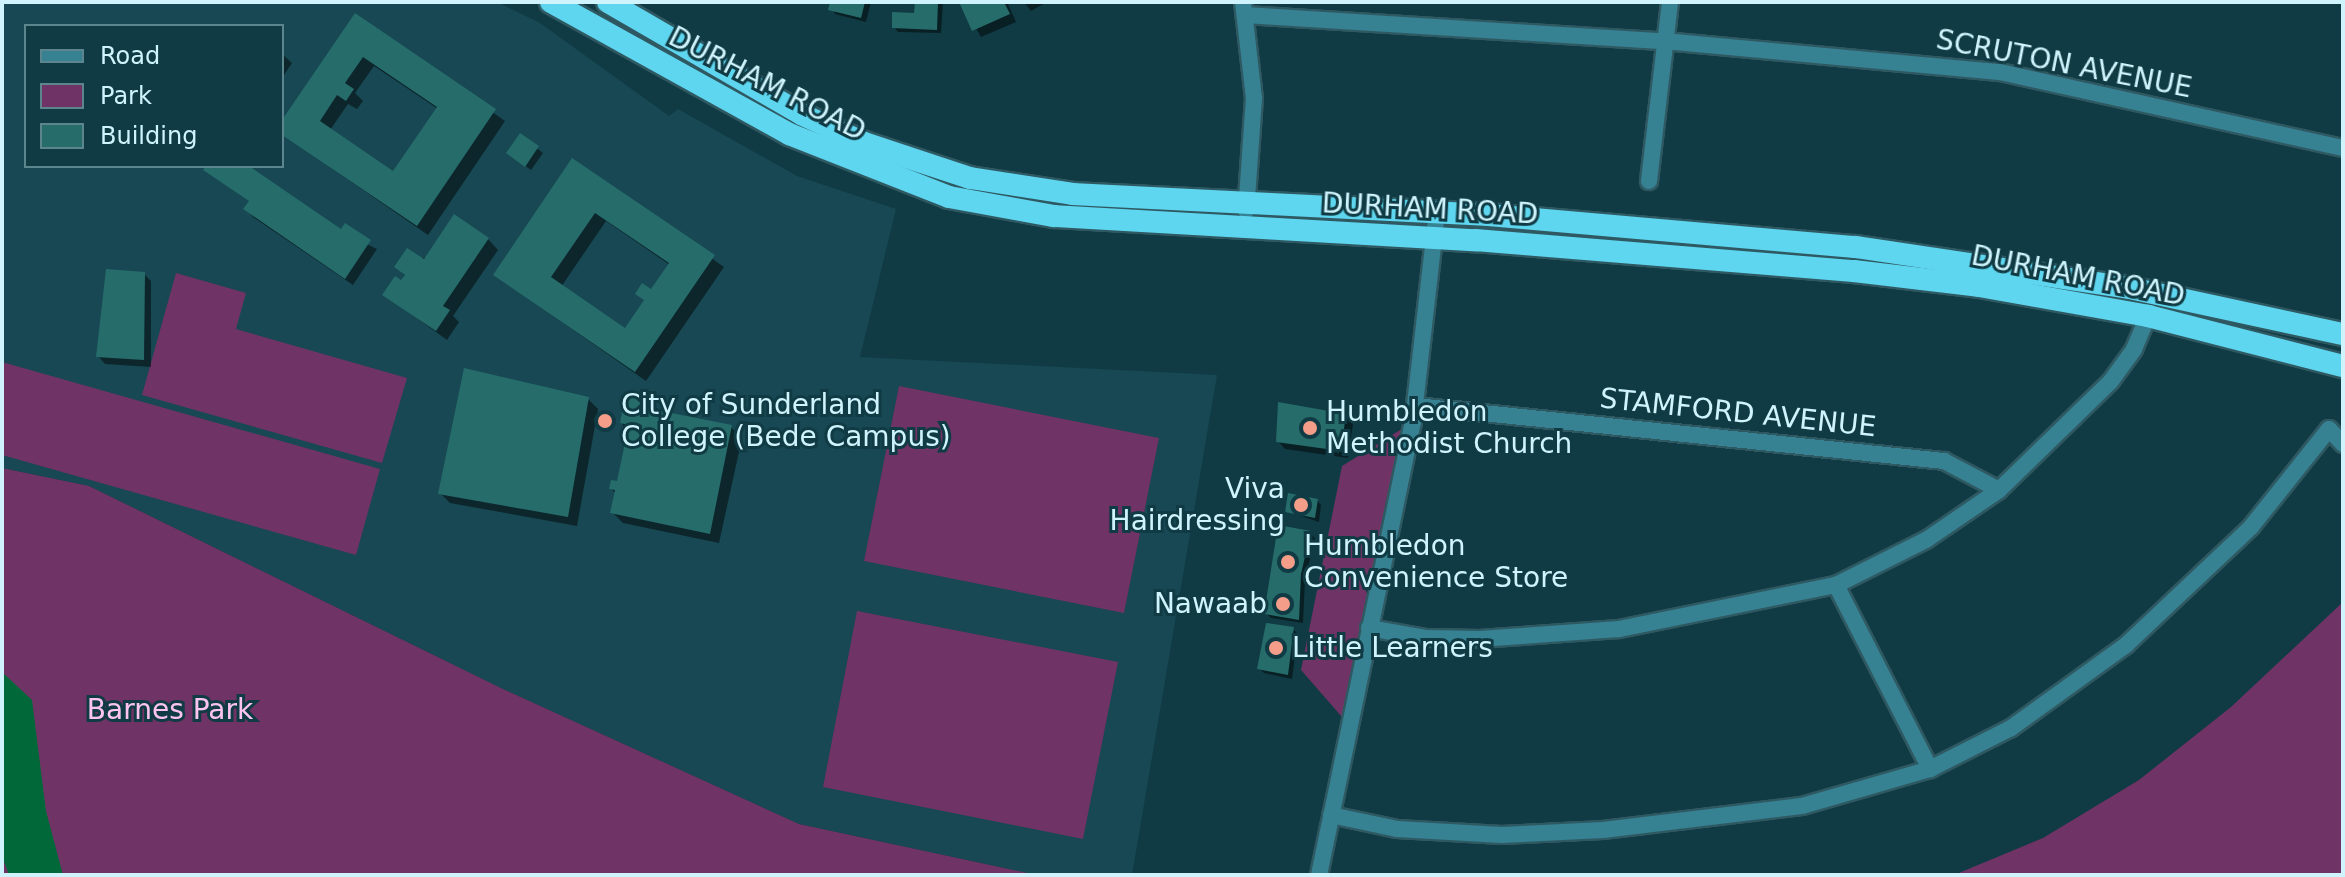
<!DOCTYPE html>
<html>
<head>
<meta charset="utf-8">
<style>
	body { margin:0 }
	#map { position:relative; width:2345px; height:877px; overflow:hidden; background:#103b44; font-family:"DejaVu Sans",sans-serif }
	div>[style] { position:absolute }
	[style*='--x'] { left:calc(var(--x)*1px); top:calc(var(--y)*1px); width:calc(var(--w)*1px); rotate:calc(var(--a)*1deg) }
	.built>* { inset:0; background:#174853 }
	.green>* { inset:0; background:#703365 }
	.water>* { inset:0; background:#016939 }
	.shadow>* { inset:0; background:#0007 }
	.building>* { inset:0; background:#266c6b }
	.roads { filter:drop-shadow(2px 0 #2f5962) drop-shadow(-2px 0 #2f5962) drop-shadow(0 2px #2f5962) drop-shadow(0 -2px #2f5962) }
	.minor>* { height:16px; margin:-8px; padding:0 8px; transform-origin:8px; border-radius:8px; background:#368293 }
	.tertiary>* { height:16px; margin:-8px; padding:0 8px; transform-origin:8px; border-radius:8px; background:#368293 }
	.trunk>* { height:22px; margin:-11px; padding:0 11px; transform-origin:11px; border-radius:11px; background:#5ed6f0 }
	.dots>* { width:22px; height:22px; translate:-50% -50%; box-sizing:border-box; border:4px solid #103b44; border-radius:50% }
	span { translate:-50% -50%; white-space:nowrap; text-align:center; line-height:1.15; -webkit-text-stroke:6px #103b44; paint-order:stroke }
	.street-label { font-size:28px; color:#cff4fd }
	.poi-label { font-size:28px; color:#cff4fd }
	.left { translate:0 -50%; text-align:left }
	.right { translate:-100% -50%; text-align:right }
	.park-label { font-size:28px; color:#fdc4f0 }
	.frame { position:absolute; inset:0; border:4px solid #cff4fd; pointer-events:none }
	.legend { position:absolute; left:24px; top:24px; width:260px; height:144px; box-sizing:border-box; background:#103b44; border:2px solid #5c858e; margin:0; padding:10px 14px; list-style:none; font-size:24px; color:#cff4fd }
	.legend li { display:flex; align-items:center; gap:16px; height:40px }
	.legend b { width:40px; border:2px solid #5c858e }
</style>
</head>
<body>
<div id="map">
	<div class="built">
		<i style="clip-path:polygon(evenodd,2px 2px,497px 2px,540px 23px,669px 116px,678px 109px,797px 176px,896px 209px,860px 357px,1217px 375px,1132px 875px,1037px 875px,799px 824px,503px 689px,89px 486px,2px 468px,2px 2px,26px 26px,282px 26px,282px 166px,26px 166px,26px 26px)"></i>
	</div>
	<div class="green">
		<i style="clip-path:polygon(176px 273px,246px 293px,236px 329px,407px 378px,382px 463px,142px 395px)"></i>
		<i style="clip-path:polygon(2px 362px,380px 469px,356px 555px,2px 455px)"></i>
		<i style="clip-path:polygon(899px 386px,1159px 438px,1124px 613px,864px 561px)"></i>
		<i style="clip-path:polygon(1413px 422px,1349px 725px,1301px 670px,1342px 466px)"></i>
		<i style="clip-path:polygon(2px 468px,89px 486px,503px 689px,799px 824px,1037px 875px,2px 875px)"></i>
		<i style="clip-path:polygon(2343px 602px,2343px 875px,1954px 875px,2043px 838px,2139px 780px,2231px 707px)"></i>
		<i style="clip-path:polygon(857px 611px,1118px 662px,1083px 839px,823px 787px)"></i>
	</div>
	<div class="water">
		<i style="clip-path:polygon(2px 672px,32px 700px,46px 811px,63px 875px,9px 875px,2px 856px)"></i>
	</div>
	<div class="shadow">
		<i style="clip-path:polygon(832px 2px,871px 2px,866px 22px,835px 14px)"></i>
		<i style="clip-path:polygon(917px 2px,943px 2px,941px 33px,898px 32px,894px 27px,916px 15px)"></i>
		<i style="clip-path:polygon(961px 2px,1007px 2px,1016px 22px,981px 37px)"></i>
		<i style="clip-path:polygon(1024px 2px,1047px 2px,1031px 11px)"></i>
		<i style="clip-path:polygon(evenodd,356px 16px,505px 121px,428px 235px,282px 134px,282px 124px,356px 16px,374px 66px,438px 109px,394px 173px,330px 130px,348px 104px,357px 109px,363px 101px,355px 93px,374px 66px)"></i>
		<i style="clip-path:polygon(282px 54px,292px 63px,282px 78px)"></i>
		<i style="clip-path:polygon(521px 136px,543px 153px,531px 170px,514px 158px)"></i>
		<i style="clip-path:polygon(evenodd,573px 161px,724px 267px,646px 381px,495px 275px,573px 161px,606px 221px,670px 265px,625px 330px,561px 287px,606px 221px)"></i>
		<i style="clip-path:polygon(208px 166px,245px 166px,341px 232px,377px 249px,353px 285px,253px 217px,246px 209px,251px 202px)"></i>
		<i style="clip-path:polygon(488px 239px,498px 250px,453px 316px,459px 322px,447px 340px,385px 295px,406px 277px,396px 266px)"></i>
		<i style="clip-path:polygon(144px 274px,151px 281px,151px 367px,105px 364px,98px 356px)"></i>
		<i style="clip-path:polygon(588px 399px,598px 409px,577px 526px,450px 503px,440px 493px)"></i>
		<i style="clip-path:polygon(652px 403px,661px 413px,731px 427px,742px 438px,719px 543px,623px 523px,612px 512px,616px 494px,611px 488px,618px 484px,627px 441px,622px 422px)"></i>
		<i style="clip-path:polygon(1345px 416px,1353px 424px,1348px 458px,1285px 449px,1278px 441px)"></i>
		<i style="clip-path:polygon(1317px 500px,1321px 505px,1319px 522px,1287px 511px)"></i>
		<i style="clip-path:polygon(1310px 533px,1315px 538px,1305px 580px,1303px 623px,1271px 618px,1266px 613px)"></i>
		<i style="clip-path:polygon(1293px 629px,1298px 634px,1292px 679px,1264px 673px,1259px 668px)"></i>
	</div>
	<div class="building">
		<i style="clip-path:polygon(830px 2px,865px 2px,861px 18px,828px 10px)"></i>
		<i style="clip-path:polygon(915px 2px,938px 2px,937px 30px,892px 28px,892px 12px,914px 13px)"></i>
		<i style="clip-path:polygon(959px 2px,1004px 2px,1010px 14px,972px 31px)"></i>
		<i style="clip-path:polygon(evenodd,355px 13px,496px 109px,417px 226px,282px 135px,282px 120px,355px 13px,363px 57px,437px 107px,393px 171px,320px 121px,337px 95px,346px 101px,354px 89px,345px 83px,363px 57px)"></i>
		<i style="clip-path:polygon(520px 133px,539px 146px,525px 167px,506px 153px)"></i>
		<i style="clip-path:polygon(evenodd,572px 158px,715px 255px,635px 372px,493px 275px,572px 158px,595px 213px,669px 263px,651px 289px,642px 283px,635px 294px,644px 300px,625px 328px,551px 277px,595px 213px)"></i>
		<i style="clip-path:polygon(206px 166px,249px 166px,341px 229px,345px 223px,371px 240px,345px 279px,243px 209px,249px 201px,203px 170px)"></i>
		<i style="clip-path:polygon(454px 214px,489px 238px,443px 306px,450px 310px,436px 331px,382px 295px,395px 276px,401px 280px,405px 275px,394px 267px,407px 248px,424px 259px)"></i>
		<i style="clip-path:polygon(106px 269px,145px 272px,144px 360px,96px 357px)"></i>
		<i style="clip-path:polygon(464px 368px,589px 397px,568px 517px,438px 494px)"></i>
		<i style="clip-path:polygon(625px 396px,653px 401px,651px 409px,732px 425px,710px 534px,610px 513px,615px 490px,609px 489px,611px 480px,617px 481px,626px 438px,620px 437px,622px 427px,629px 425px,620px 423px)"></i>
		<i style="clip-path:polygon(1278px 402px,1346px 414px,1341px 451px,1276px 442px)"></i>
		<i style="clip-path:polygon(1288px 493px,1318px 499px,1315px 518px,1285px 512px)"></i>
		<i style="clip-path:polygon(1278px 525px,1311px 531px,1301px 574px,1299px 620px,1264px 614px)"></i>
		<i style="clip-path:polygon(1266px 623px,1294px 627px,1288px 675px,1257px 669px)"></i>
	</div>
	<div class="roads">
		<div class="minor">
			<i style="--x:1243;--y:2;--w:97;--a:83.5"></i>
			<i style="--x:1254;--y:98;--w:113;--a:94"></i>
			<i style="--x:1245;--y:15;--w:420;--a:3.6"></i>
			<i style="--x:1664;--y:41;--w:337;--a:5.3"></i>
			<i style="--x:2000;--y:72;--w:351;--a:12.5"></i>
			<i style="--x:1649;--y:181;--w:180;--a:-83.3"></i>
			<i style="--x:1416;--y:406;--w:531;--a:5.95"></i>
			<i style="--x:1944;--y:461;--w:62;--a:27.8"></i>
			<i style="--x:1836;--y:585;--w:207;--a:62.9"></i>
			<i style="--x:1369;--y:628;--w:57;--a:10.1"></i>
			<i style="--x:1425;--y:638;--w:55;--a:1"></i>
			<i style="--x:1480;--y:639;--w:139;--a:-4.1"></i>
			<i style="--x:1619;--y:629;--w:221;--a:-11.5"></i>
			<i style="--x:1836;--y:585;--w:101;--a:-26.6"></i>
			<i style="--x:1926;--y:540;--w:88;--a:-34.4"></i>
			<i style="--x:1999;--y:490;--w:156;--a:-44.2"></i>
			<i style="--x:2111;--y:381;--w:39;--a:-54"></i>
			<i style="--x:2134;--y:349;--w:36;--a:-67"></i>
			<i style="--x:1331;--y:815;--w:67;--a:12"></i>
			<i style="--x:1397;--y:829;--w:105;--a:3.3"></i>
			<i style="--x:1502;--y:835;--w:101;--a:-2.8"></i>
			<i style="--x:1603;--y:830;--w:200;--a:-6.9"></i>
			<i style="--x:1802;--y:806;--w:133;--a:-16.1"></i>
			<i style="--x:1930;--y:769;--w:91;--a:-26.8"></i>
			<i style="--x:2011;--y:728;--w:142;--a:-35.8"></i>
			<i style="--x:2126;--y:645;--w:172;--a:-43.3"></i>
			<i style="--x:2251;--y:527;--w:125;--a:-51.5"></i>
			<i style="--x:2329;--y:429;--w:21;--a:47"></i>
		</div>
		<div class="tertiary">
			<i style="--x:1319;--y:875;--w:463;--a:-78.3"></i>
			<i style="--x:1413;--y:422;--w:211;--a:-83.5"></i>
		</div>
		<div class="trunk">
			<i style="--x:551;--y:2;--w:272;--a:29"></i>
			<i style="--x:789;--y:134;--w:172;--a:21.5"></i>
			<i style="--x:949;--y:197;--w:107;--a:10.3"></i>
			<i style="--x:1054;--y:216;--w:422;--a:3.3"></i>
			<i style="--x:1475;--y:240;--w:380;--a:4.7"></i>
			<i style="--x:1854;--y:271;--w:127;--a:6.8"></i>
			<i style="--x:1980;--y:286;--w:171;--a:10.1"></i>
			<i style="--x:2148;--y:316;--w:201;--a:14.4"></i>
			<i style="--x:608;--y:2;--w:223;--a:30.1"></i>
			<i style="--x:801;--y:114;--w:69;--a:24.7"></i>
			<i style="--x:864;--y:143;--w:112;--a:18.3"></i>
			<i style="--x:970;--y:178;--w:104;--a:8.8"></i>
			<i style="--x:1073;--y:194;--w:416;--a:2.9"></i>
			<i style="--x:1488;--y:215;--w:369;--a:5"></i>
			<i style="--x:1856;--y:247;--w:277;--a:8.5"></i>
			<i style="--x:2130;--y:288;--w:218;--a:12.2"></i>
		</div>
	</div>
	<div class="dots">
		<i style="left:605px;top:421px;background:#f49e89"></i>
		<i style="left:1310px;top:428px;background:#f49e89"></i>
		<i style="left:1301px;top:505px;background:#f49e89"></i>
		<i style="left:1288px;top:562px;background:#f49e89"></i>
		<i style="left:1283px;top:604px;background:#f49e89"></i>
		<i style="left:1276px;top:648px;background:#f49e89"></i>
	</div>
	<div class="street-label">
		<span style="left:2064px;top:64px;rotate:11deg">SCRUTON AVENUE</span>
		<span style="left:767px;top:84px;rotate:27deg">DURHAM ROAD</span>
		<span style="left:1430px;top:209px;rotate:3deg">DURHAM ROAD</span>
		<span style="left:2078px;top:276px;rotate:11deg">DURHAM ROAD</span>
		<span style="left:1738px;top:413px;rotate:6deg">STAMFORD AVENUE</span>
	</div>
	<div class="poi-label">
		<span class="left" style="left:621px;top:421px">City of Sunderland<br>College (Bede Campus)</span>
		<span class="left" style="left:1326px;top:428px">Humbledon<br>Methodist Church</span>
		<span class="right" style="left:1285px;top:505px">Viva<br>Hairdressing</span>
		<span class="left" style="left:1304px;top:562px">Humbledon<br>Convenience Store</span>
		<span class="right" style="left:1267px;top:604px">Nawaab</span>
		<span class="left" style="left:1292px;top:648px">Little Learners</span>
	</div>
	<div class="park-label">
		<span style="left:170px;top:710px">Barnes Park</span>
	</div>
	<div class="frame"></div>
	<ul class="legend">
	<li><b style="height:10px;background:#368293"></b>Road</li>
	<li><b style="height:22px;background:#703365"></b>Park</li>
	<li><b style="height:22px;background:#266c6b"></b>Building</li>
	</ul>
</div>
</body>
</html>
